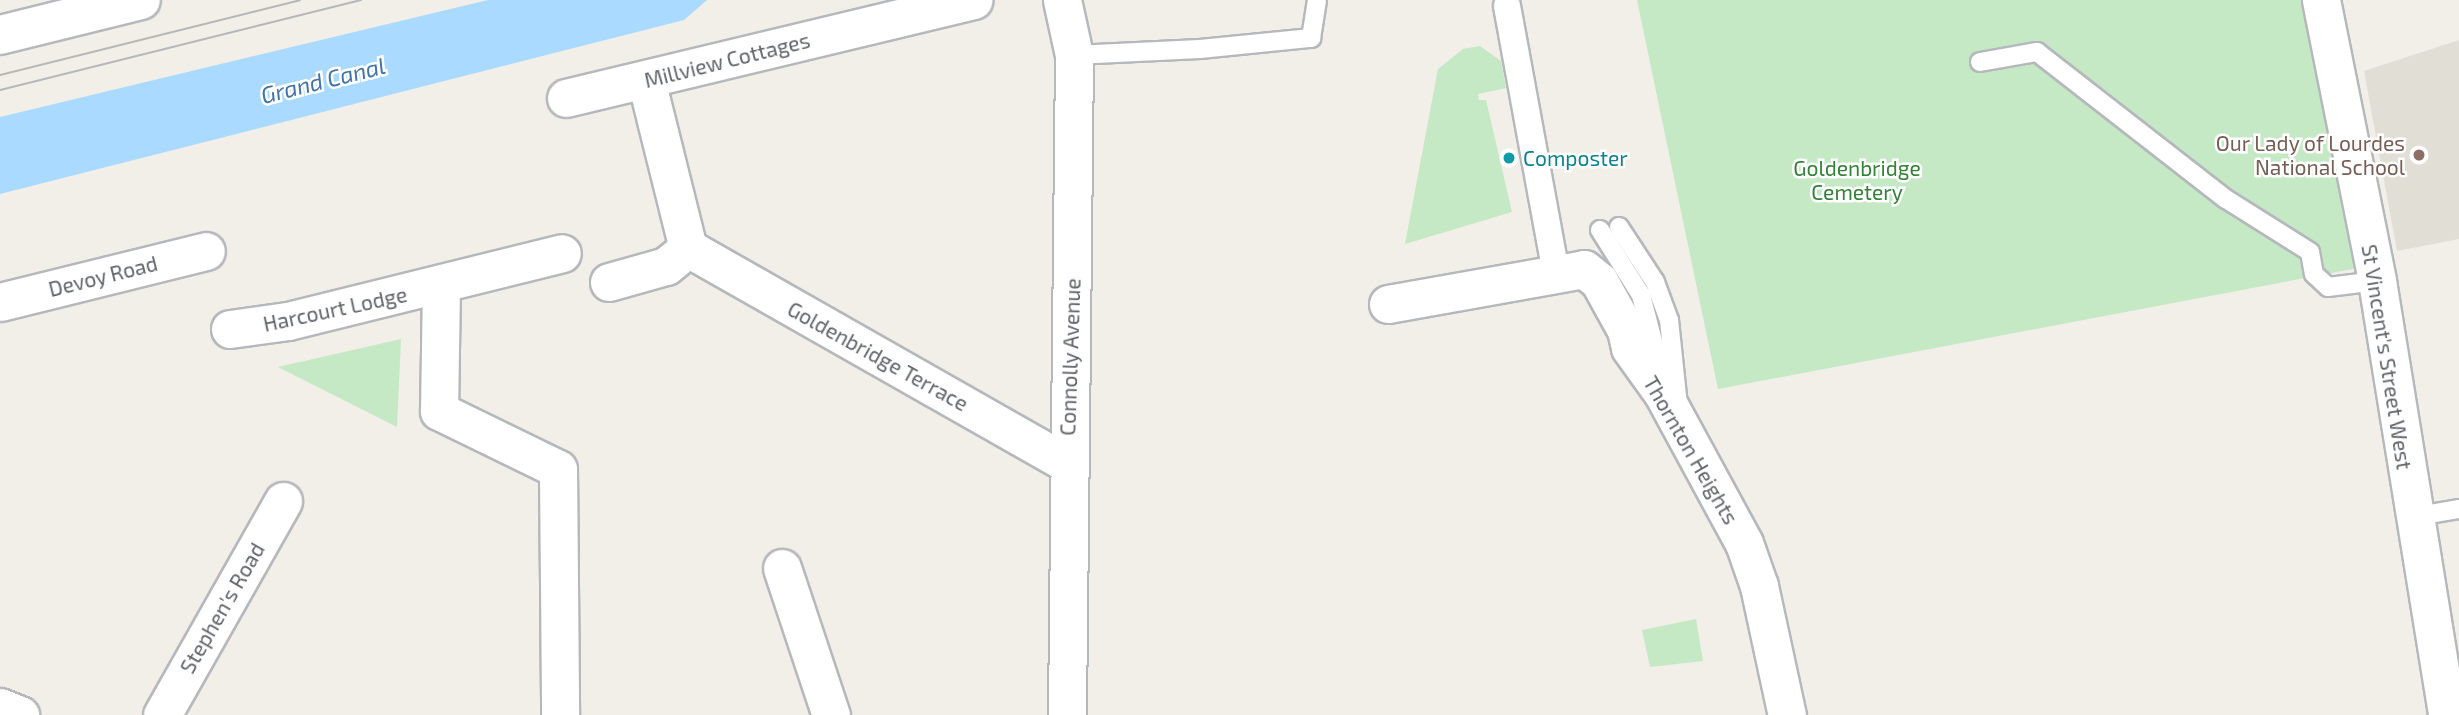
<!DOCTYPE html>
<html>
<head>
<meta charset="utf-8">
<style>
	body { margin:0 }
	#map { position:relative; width:2459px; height:715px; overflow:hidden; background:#f1efe8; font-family:"Exo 2",sans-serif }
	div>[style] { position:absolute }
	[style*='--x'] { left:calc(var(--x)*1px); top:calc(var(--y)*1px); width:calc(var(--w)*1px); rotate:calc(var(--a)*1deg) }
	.education>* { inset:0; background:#e1ded6 }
	.green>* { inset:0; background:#c5e8c5 }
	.water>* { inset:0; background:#aadaff }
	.roads { filter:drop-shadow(2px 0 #b5b8bc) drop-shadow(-2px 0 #b5b8bc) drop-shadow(0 2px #b5b8bc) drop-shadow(0 -2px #b5b8bc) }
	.service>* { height:18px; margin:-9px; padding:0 9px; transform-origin:9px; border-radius:9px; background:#fff }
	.pedestrian>* { height:26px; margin:-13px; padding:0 13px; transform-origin:13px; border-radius:13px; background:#fff }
	.minor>* { height:37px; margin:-18.5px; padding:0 18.5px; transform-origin:18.5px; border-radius:18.5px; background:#fff }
	.secondary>* { height:38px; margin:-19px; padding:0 19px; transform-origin:19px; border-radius:19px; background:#fff }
	.tram>* { height:2px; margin:-1px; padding:0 1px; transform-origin:1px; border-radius:1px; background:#b6b7b8 }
	.dots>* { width:19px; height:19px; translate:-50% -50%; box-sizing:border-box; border:4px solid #fff; border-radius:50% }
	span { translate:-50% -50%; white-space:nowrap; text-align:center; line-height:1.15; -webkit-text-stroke:5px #fff; paint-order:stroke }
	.street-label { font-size:21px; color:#5f6368 }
	.education-label { font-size:21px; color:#785e54 }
	.right { translate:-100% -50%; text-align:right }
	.culture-label { font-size:21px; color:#0d838f }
	.left { translate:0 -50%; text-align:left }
	.park-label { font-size:21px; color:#348238 }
	.water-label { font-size:23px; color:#4174aa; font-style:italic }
</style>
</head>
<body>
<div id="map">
	<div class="education">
		<i style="clip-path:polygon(2459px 40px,2459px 239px,2397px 251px,2364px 71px)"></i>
	</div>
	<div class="green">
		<i style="clip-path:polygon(1637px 0,2301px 0,2358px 268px,1718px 389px)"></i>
		<i style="clip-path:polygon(1480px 46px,1501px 61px,1506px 88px,1478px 94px,1479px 100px,1486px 100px,1512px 212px,1405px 244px,1438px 69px,1463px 49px)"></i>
		<i style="clip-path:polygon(401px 339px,397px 427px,278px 367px)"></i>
		<i style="clip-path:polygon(1696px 619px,1703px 661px,1650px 667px,1642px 630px)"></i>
	</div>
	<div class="water">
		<i style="clip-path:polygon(488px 0,707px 0,684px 20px,0 194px,0 117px)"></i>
	</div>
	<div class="roads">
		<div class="service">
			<i style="--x:1074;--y:55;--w:126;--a:-2.7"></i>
			<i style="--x:1200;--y:49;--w:112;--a:-5.7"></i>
			<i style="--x:1311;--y:38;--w:38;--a:-81"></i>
			<i style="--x:1980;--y:62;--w:58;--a:-10"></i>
			<i style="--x:2037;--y:52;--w:239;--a:37.9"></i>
			<i style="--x:2226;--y:199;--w:99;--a:32.2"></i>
			<i style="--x:2310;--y:252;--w:22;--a:80"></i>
			<i style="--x:2314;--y:274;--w:19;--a:43"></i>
			<i style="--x:2328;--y:287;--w:49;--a:-7"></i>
			<i style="--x:1619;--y:227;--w:66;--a:56.8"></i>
			<i style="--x:1655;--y:282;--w:40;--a:69.8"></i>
			<i style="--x:1669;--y:320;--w:86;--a:84"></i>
			<i style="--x:1600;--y:230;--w:77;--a:57.8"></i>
			<i style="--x:1641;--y:295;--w:88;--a:75.5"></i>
			<i style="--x:2412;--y:517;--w:48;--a:-9.7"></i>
		</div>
		<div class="pedestrian">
			<i style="--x:1507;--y:6;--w:270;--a:79.6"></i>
		</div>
		<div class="minor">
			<i style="--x:1062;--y:0;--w:56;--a:77.7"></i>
			<i style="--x:1074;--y:55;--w:660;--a:90.61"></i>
			<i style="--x:2321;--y:0;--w:287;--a:78.7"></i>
			<i style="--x:2377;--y:281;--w:440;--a:80.8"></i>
			<i style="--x:646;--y:80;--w:173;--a:76"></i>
			<i style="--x:688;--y:248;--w:436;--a:29.6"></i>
			<i style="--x:566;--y:98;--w:419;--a:-13.5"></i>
			<i style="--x:609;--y:282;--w:59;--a:-15.7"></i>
			<i style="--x:666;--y:266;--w:28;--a:-39"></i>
			<i style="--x:441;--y:286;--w:125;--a:90.9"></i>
			<i style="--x:439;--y:411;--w:132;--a:26"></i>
			<i style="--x:558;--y:469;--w:246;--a:89.5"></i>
			<i style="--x:0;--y:302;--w:212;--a:-13.9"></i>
			<i style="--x:1388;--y:304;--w:199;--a:-10.1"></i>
			<i style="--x:1584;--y:269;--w:19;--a:39"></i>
			<i style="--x:1599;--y:281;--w:56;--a:61.1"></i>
			<i style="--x:1626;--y:330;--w:18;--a:77"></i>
			<i style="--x:1630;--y:348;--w:57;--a:54.3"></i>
			<i style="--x:1663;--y:394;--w:170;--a:61.5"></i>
			<i style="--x:1744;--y:543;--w:46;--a:70.8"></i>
			<i style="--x:1759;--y:586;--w:132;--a:77.8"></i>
			<i style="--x:230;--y:329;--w:59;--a:-7.9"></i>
			<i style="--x:288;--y:321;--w:282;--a:-13.9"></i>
			<i style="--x:782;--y:568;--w:155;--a:71.6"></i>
			<i style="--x:0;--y:707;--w:22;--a:22"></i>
			<i style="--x:162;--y:715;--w:246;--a:-60.5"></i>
		</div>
		<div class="secondary">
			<i style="--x:0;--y:35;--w:145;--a:-13.9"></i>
		</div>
	</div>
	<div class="tram">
		<i style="--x:0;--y:75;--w:309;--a:-14"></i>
		<i style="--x:0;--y:90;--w:372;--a:-14"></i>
	</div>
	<div class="dots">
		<i style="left:2419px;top:155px;background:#8d6e63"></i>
		<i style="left:1509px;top:158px;background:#0f9aa8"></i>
	</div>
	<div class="street-label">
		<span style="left:727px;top:60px;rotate:-14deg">Millview Cottages</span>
		<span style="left:103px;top:276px;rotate:-14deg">Devoy Road</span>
		<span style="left:335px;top:309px;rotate:-12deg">Harcourt Lodge</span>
		<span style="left:878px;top:356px;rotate:29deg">Goldenbridge Terrace</span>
		<span style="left:1070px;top:357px;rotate:-88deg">Connolly Avenue</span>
		<span style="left:2387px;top:357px;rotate:81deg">St Vincent's Street West</span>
		<span style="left:1691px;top:450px;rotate:60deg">Thornton Heights</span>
		<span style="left:222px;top:608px;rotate:-60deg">Stephen's Road</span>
	</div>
	<div class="education-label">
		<span class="right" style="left:2405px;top:155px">Our Lady of Lourdes<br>National School</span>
	</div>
	<div class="culture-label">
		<span class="left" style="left:1523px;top:158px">Composter</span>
	</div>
	<div class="park-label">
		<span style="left:1857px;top:180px">Goldenbridge<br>Cemetery</span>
	</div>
	<div class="water-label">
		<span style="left:323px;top:80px;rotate:-14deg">Grand Canal</span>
	</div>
</div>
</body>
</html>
